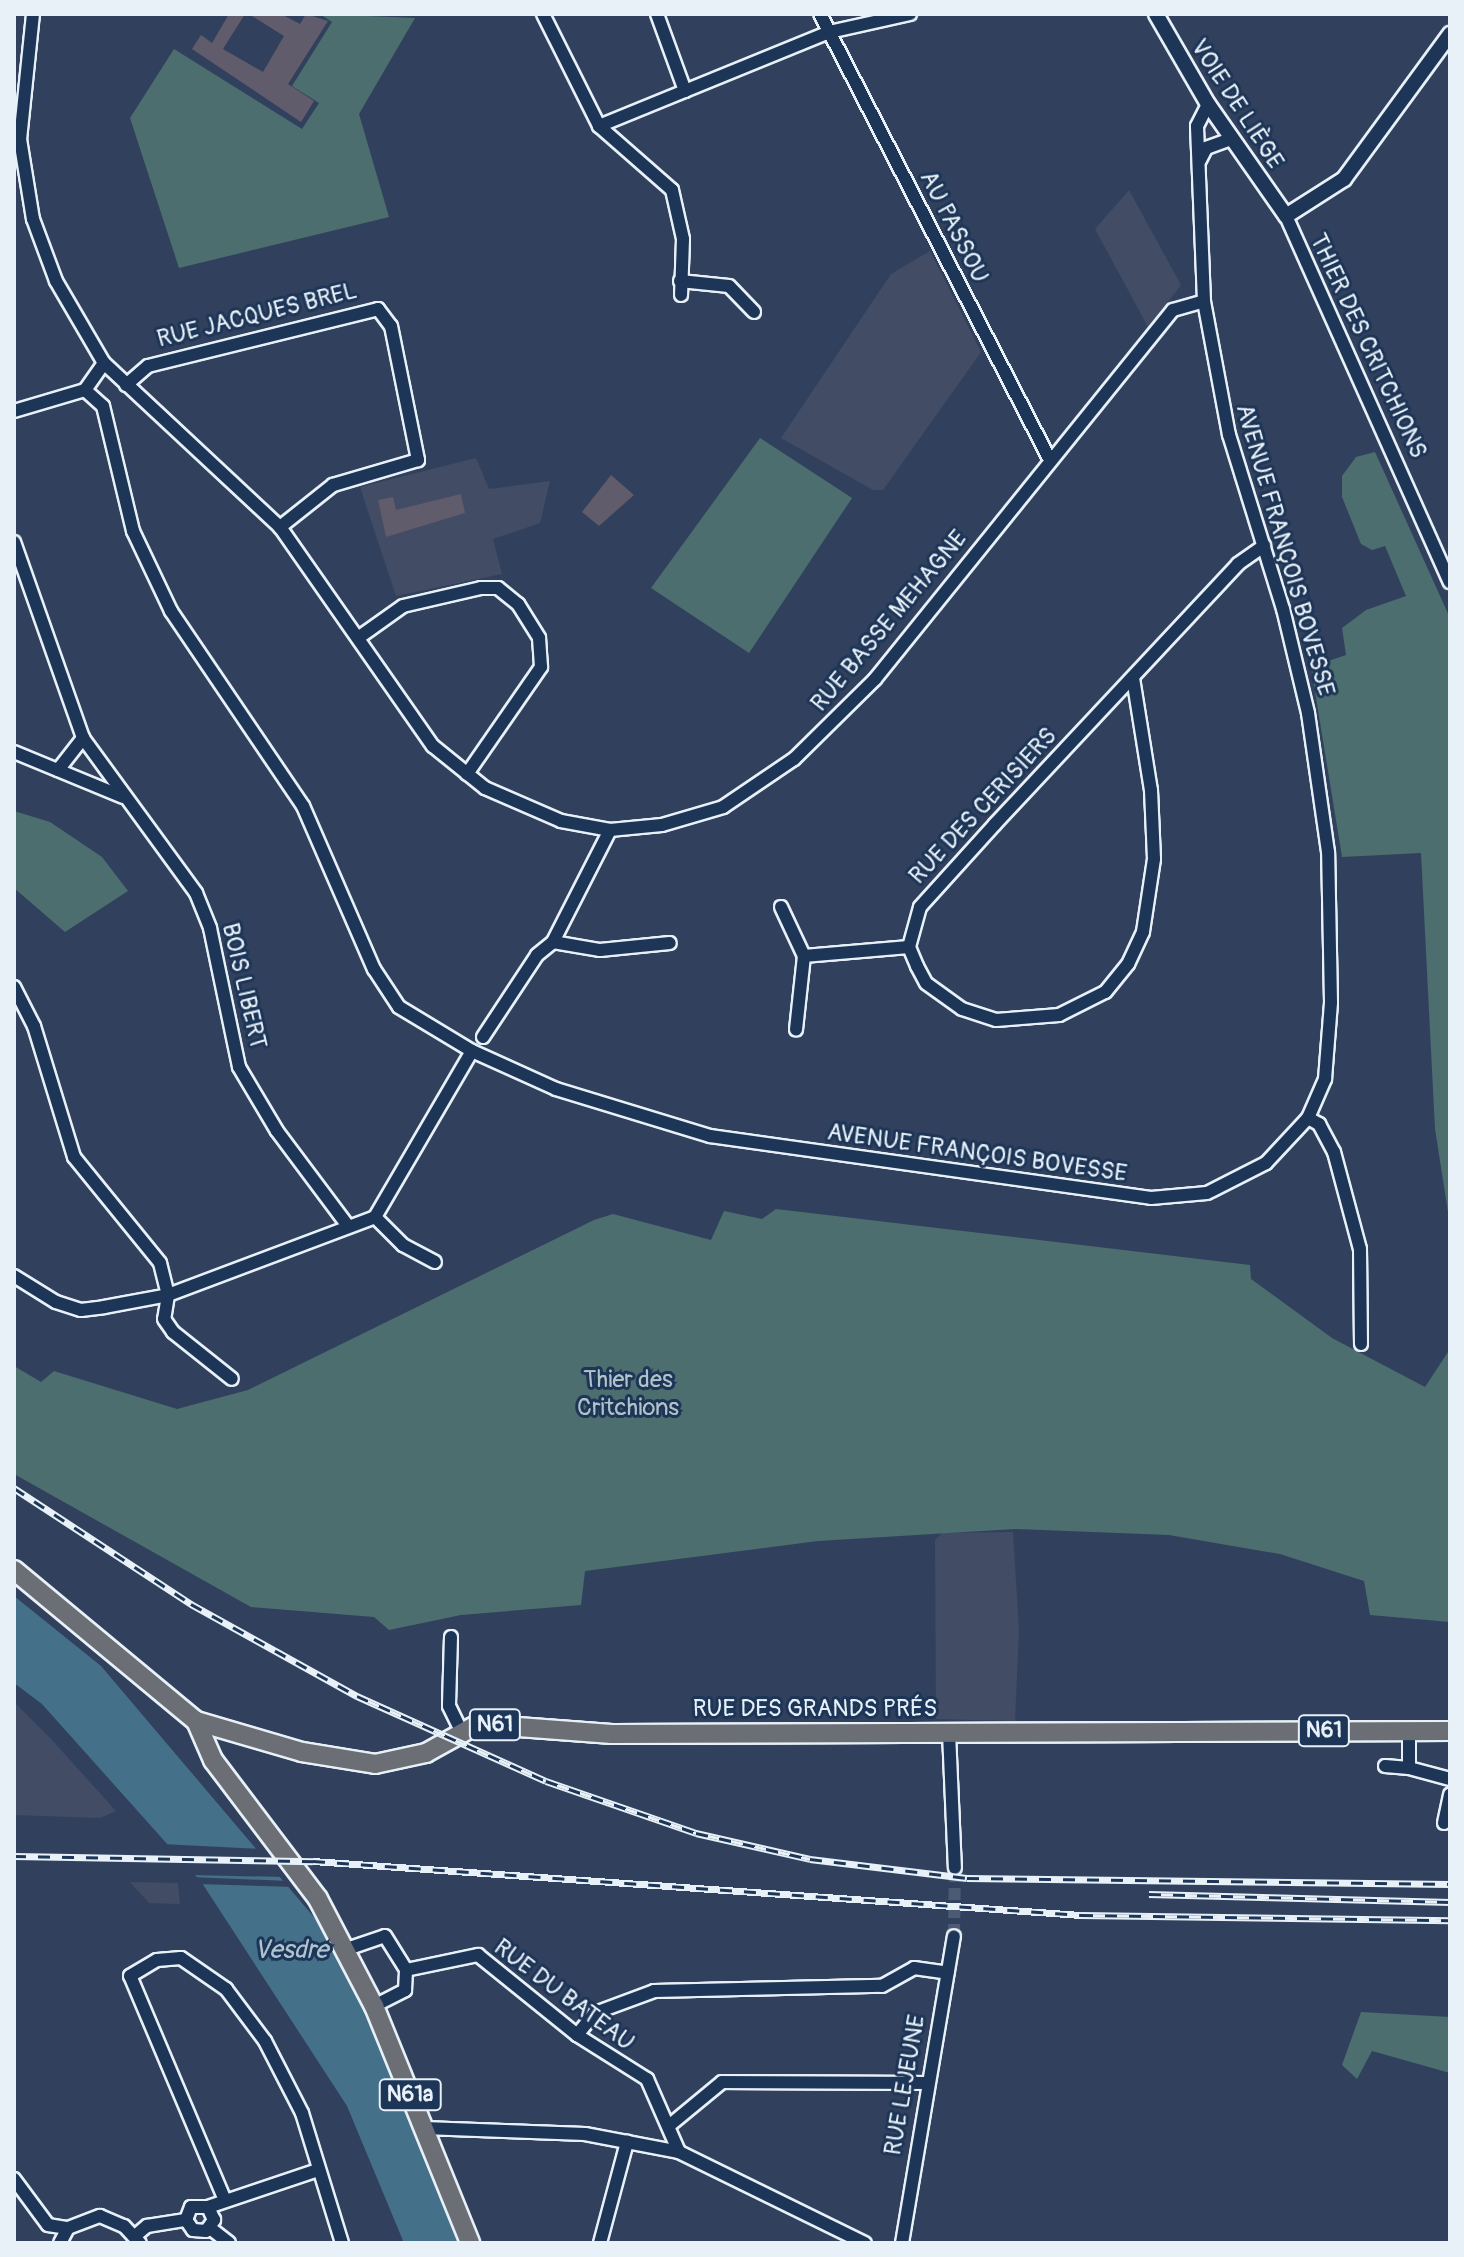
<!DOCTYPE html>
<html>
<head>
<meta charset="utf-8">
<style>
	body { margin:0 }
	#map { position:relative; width:1464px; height:2257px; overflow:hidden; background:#31415d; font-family:Pangolin,sans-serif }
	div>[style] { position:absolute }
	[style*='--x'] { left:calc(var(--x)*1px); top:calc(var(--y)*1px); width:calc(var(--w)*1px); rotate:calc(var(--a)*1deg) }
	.built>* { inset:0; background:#424c65 }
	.green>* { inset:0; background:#4c6e6f }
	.water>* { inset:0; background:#457089 }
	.pier>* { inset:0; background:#31415d }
	.building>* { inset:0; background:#605c6c }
	.minor-tunnel>* { height:12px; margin-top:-6px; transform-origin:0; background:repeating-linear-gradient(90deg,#4c5b74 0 12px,transparent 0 18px) }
	.roads { filter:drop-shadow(2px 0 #e8f1f8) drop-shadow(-2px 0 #e8f1f8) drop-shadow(0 2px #e8f1f8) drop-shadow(0 -2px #e8f1f8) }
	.minor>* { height:12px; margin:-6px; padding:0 6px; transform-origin:6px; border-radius:6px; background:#1d3557 }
	.tertiary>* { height:14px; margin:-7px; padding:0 7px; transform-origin:7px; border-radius:7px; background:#1d3557 }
	.primary>* { height:18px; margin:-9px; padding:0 9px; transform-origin:9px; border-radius:9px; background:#6b6f75 }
	.rail>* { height:7px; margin-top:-3.5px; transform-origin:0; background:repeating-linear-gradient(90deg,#1d3557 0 12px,#e8f1f8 0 24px); box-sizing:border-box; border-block:2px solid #e8f1f8 }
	span { translate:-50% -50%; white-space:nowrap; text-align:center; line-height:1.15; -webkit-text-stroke:6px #1d3557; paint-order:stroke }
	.shield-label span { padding:2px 6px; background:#1d3557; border:2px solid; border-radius:6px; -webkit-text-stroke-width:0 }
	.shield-label { font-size:22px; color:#e8f1f8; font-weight:700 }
	.street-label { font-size:24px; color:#e8f1f8 }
	.park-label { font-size:24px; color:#b1c3c8 }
	.water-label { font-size:26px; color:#afc4d1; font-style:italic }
	.frame { position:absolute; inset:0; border:16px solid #e8f1f8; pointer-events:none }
</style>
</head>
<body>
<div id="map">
	<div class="built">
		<i style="clip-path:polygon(1129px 190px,1181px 285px,1148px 327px,1095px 229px)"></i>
		<i style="clip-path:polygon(930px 251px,981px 352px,883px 490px,873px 490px,781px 438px,891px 274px)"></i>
		<i style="clip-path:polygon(476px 458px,489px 489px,550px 481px,540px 523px,493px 539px,502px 574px,396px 596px,360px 487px)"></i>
		<i style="clip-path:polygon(1013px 1532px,1019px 1630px,1015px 1721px,936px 1719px,935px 1540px,942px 1533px)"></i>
		<i style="clip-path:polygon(14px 1702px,52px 1740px,116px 1811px,100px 1818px,14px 1815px)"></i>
		<i style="clip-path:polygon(130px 1882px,178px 1883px,180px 1904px,149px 1903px)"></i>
	</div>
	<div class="green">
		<i style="clip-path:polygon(320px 14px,415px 18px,359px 114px,389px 217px,179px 268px,130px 118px,174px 49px,302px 129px,319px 103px,292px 86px,332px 22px)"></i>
		<i style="clip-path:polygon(760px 438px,852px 498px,749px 653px,651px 588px)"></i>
		<i style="clip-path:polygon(1375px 452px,1450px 618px,1450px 1225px,1435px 1129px,1421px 853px,1342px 857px,1311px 667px,1346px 655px,1342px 628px,1366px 610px,1406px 596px,1385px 546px,1372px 550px,1361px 544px,1342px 497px,1342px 476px,1356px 457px)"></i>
		<i style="clip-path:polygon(14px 811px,50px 822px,102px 857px,128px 891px,65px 932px,14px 888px)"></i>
		<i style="clip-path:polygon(776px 1209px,1250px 1265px,1251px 1279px,1332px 1338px,1425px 1387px,1450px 1349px,1450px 1622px,1370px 1615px,1364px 1581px,1280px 1554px,1169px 1535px,1015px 1529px,818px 1541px,585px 1571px,581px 1605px,461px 1615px,389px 1630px,374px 1617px,251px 1607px,14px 1474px,14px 1366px,41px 1382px,54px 1371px,177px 1409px,248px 1390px,594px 1220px,613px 1214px,711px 1240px,724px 1211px,762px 1219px)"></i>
		<i style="clip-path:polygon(1361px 2012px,1450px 2017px,1450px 2073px,1372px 2051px,1357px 2079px,1342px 2065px)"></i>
	</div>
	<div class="water">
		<i style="clip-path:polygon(14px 1596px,101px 1666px,318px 1922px,373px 2027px,458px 2243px,404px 2243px,347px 2106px,202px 1883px,42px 1704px,14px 1683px)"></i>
	</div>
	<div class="pier">
		<i style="clip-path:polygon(162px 1844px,263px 1849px,286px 1877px,189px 1875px)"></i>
		<i style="clip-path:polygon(191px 1877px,289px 1881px,294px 1887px,197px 1884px)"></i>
	</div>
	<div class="building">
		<i style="clip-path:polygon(229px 14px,245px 14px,223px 49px,263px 72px,284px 36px,249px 14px,281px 14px,300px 24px,306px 14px,328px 21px,288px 84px,314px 101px,301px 122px,192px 49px,201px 35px,212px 43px)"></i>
		<i style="clip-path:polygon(611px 475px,634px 495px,599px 526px,582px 512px)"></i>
		<i style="clip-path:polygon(461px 494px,465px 513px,386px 537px,378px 500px,393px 497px,396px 510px)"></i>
	</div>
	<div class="minor-tunnel">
		<i style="--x:954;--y:1936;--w:68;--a:-89.2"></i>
	</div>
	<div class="roads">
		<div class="minor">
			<i style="--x:33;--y:14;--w:126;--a:95.9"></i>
			<i style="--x:20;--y:139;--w:81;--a:80.8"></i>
			<i style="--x:33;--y:219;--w:66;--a:69.6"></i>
			<i style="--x:56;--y:281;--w:95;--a:59.7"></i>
			<i style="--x:104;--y:363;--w:241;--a:43"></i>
			<i style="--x:280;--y:527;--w:267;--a:55.1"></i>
			<i style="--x:433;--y:746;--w:67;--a:38.9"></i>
			<i style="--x:485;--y:788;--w:83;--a:23.5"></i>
			<i style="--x:561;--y:821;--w:50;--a:10.4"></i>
			<i style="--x:610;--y:830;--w:52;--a:-5.5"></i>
			<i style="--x:662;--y:825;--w:64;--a:-16.4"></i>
			<i style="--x:723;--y:807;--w:86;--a:-34.1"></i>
			<i style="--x:794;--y:759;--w:114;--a:-44.6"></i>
			<i style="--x:875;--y:679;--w:474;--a:-51.1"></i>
			<i style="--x:1173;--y:310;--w:32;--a:-16"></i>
			<i style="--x:543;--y:14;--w:125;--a:63.4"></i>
			<i style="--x:599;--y:126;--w:97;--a:41.2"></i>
			<i style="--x:672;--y:190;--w:50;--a:77.3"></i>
			<i style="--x:683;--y:239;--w:56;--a:92"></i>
			<i style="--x:657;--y:14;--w:82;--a:70"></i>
			<i style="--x:820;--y:14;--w:502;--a:62.72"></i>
			<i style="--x:599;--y:126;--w:248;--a:-22.2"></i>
			<i style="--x:829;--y:32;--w:83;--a:-12.5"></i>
			<i style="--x:1200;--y:160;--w:13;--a:-63"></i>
			<i style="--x:1206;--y:148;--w:27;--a:-20"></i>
			<i style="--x:1286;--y:216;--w:401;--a:65.9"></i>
			<i style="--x:680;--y:281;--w:49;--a:5.8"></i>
			<i style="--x:729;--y:286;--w:36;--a:46"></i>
			<i style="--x:104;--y:363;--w:33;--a:125"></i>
			<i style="--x:85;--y:390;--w:24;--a:42"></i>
			<i style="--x:103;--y:406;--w:129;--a:76.5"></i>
			<i style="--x:133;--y:531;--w:89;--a:64.6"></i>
			<i style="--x:171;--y:611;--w:235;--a:55.9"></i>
			<i style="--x:303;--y:806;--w:178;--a:66.5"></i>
			<i style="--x:374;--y:969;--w:45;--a:56.7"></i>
			<i style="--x:399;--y:1007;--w:85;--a:31.1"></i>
			<i style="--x:472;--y:1051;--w:92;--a:24.3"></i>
			<i style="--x:556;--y:1089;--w:161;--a:17"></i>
			<i style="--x:710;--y:1136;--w:445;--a:8"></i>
			<i style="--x:1151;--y:1198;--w:56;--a:-5.1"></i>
			<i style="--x:1207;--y:1193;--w:66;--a:-27"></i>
			<i style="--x:1266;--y:1163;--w:62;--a:-47"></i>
			<i style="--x:1308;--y:1118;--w:43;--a:-66.4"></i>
			<i style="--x:1325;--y:1079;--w:77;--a:-85.5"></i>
			<i style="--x:1331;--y:1002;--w:150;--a:-91.1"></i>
			<i style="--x:1328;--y:852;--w:140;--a:-98.2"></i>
			<i style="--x:1308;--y:713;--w:107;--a:-103.5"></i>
			<i style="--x:1283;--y:609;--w:182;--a:-107.2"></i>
			<i style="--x:1229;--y:435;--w:136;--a:-100.6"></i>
			<i style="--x:1204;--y:301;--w:175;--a:-92.3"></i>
			<i style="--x:1197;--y:126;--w:25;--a:-63"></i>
			<i style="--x:126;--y:385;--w:29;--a:-41"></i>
			<i style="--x:148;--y:366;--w:237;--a:-13.9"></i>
			<i style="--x:378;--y:309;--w:21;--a:53"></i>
			<i style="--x:391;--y:326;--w:137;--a:78.6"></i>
			<i style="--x:418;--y:460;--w:89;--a:163.6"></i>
			<i style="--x:333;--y:485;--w:68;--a:141.6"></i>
			<i style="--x:14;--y:411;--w:74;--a:-16.5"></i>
			<i style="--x:14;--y:542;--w:208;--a:70.6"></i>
			<i style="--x:83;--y:738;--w:192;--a:53.9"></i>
			<i style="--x:196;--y:893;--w:38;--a:68"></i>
			<i style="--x:210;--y:928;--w:142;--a:78.2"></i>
			<i style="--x:239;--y:1067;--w:74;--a:59.3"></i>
			<i style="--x:277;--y:1131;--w:119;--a:53.2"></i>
			<i style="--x:358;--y:638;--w:55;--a:-35.4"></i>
			<i style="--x:403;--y:606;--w:80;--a:-13"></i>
			<i style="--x:481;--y:588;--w:17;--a:0"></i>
			<i style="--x:498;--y:588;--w:26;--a:39"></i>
			<i style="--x:518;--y:604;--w:40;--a:58"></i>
			<i style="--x:539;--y:638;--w:29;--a:86"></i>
			<i style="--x:541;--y:667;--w:130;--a:124.7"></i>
			<i style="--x:1133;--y:678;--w:113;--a:80.9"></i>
			<i style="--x:1151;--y:790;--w:69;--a:87.5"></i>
			<i style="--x:1154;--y:859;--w:74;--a:98.6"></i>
			<i style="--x:1143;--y:932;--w:35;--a:115"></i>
			<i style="--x:1128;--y:964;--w:36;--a:129"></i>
			<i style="--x:1105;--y:992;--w:51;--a:153.4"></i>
			<i style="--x:1059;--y:1015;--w:63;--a:175.5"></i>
			<i style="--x:996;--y:1020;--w:36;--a:-162"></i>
			<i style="--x:962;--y:1009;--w:44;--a:-144.2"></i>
			<i style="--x:926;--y:983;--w:19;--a:-118"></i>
			<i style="--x:917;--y:966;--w:21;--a:-113"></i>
			<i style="--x:909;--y:947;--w:41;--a:-74.6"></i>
			<i style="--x:920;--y:907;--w:112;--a:-47.9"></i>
			<i style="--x:995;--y:824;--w:356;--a:-46.9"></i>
			<i style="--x:1238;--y:564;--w:32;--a:-35"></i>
			<i style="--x:14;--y:752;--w:118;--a:22.4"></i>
			<i style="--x:58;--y:770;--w:41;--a:-52"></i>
			<i style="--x:610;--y:830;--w:126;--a:117"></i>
			<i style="--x:553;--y:942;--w:48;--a:9.7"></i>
			<i style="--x:600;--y:950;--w:70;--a:-5.7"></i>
			<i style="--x:781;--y:907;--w:54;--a:64.9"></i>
			<i style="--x:804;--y:956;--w:74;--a:96.2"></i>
			<i style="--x:804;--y:956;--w:105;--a:-4.9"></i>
			<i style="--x:14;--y:987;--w:44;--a:62.9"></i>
			<i style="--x:34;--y:1026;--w:137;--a:73"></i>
			<i style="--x:74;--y:1157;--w:136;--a:50.9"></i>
			<i style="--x:160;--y:1263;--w:33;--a:76"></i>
			<i style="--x:168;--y:1295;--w:24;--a:99"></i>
			<i style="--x:164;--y:1319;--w:16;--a:55"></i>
			<i style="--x:173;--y:1332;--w:75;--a:38.5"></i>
			<i style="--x:483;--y:1037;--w:98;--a:-56.6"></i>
			<i style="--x:537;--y:955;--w:21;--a:-39"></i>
			<i style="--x:1308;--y:1118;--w:13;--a:29"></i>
			<i style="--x:1319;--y:1124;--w:32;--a:62"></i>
			<i style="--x:1334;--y:1152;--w:100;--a:75"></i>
			<i style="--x:1360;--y:1249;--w:95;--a:89.4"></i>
			<i style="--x:375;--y:1217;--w:40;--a:45"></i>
			<i style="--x:403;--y:1245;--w:36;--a:28"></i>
			<i style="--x:14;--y:1276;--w:49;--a:31.8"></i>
			<i style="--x:56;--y:1302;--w:26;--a:18"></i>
			<i style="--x:81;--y:1310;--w:23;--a:-7"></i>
			<i style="--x:104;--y:1307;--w:65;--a:-10.6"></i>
			<i style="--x:168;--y:1295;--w:221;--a:-20.6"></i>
			<i style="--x:375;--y:1217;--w:192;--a:-59.7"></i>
			<i style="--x:451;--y:1637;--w:69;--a:91.7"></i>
			<i style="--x:449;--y:1706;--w:28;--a:64"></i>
			<i style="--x:1409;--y:1731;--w:37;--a:90"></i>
			<i style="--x:1409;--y:1768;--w:42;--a:15"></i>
			<i style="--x:949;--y:1733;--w:135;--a:87.5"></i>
			<i style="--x:1385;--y:1766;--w:24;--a:5"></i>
			<i style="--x:1444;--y:1823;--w:29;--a:-78"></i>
			<i style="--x:344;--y:1950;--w:43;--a:-18.9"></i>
			<i style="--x:385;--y:1936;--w:40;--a:58"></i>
			<i style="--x:374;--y:2006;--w:35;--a:-27"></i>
			<i style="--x:405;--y:1990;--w:20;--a:-87"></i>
			<i style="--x:406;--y:1970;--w:74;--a:-11.8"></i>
			<i style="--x:478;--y:1955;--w:127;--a:38.9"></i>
			<i style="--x:577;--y:2035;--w:83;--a:32.2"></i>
			<i style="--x:647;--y:2079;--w:80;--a:66.3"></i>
			<i style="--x:577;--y:2035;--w:28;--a:-51"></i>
			<i style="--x:595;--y:2013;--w:63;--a:-20.4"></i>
			<i style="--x:654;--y:1991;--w:228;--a:-1.3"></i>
			<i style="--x:882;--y:1986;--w:37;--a:-29"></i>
			<i style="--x:914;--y:1968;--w:34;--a:8"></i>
			<i style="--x:670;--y:2125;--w:67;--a:-39.6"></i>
			<i style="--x:722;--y:2082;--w:204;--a:0.3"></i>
			<i style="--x:424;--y:2128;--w:161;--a:2.1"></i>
			<i style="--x:585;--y:2134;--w:96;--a:10.8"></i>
			<i style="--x:679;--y:2152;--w:207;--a:26.1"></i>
			<i style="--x:14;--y:2179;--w:57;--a:53.5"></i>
			<i style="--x:48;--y:2225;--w:20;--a:9"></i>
			<i style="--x:68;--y:2228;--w:34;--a:-21"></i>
			<i style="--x:100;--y:2216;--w:26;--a:23"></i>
			<i style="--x:124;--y:2226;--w:23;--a:47"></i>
			<i style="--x:224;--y:2198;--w:241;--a:-112.9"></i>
			<i style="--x:130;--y:1976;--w:31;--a:-31"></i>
			<i style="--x:157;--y:1960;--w:24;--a:-5"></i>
			<i style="--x:181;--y:1958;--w:55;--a:34.6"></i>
			<i style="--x:226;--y:1989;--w:65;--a:53.1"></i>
			<i style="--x:265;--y:2041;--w:81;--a:62.8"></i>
			<i style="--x:302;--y:2113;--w:136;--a:72.9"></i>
			<i style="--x:208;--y:2207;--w:116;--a:-18.6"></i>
			<i style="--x:186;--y:2220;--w:12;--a:55"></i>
			<i style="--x:193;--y:2230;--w:13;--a:4"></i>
			<i style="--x:206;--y:2231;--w:14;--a:-54"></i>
			<i style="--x:214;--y:2220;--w:14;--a:-115"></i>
			<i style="--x:186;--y:2220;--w:14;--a:-69"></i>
			<i style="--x:191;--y:2207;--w:17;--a:0"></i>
			<i style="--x:210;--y:2228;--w:24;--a:38"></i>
			<i style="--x:135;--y:2236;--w:16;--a:-40"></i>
			<i style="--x:147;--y:2226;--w:39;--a:-9"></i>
			<i style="--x:60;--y:2243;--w:17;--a:-62"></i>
			<i style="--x:600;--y:2243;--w:105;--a:-75"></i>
			<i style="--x:902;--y:2243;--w:311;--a:-80.4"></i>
		</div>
		<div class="tertiary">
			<i style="--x:1156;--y:14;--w:104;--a:60"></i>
			<i style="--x:1208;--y:104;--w:136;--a:55.1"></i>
			<i style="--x:1286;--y:216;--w:69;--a:-32.5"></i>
			<i style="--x:1344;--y:179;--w:180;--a:-53.8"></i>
		</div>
		<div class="primary">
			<i style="--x:14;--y:1570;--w:236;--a:39.7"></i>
			<i style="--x:196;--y:1721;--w:43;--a:66.4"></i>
			<i style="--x:213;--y:1760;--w:174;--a:52.9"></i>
			<i style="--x:318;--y:1899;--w:121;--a:62.4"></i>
			<i style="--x:374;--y:2006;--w:256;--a:67.9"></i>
			<i style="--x:196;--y:1721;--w:110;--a:16.3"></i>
			<i style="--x:302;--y:1752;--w:74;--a:9.3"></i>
			<i style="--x:375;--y:1764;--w:52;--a:-12.2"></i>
			<i style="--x:426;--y:1753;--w:60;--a:-29.1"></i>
			<i style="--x:478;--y:1724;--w:134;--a:4.3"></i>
			<i style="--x:612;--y:1734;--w:838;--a:-0.21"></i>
		</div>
	</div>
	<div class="rail">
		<i style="--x:14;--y:1488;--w:212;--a:33.2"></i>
		<i style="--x:191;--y:1604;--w:190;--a:29"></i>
		<i style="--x:357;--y:1696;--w:207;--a:24.2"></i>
		<i style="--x:546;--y:1781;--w:159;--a:19.1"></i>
		<i style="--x:696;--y:1833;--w:117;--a:12.8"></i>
		<i style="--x:810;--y:1859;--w:158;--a:6.9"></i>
		<i style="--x:967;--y:1878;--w:483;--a:0.7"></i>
		<i style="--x:14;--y:1856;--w:299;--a:1"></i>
		<i style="--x:313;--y:1861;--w:770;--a:4.02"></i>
		<i style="--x:1081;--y:1915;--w:369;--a:0.8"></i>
		<i style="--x:1149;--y:1894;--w:301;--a:1.5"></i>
	</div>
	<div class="shield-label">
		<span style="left:495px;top:1725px">N61</span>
		<span style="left:1324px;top:1731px">N61</span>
		<span style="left:410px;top:2095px">N61a</span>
	</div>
	<div class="street-label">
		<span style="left:1237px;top:104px;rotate:57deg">VOIE DE LIÈGE</span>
		<span style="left:954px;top:227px;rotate:63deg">AU PASSOU</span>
		<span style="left:257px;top:315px;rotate:-14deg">RUE JACQUES BREL</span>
		<span style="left:1368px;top:346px;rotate:65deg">THIER DES CRITCHIONS</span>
		<span style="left:1285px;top:550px;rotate:74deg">AVENUE FRANÇOIS BOVESSE</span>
		<span style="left:889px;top:621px;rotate:-50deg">RUE BASSE MEHAGNE</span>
		<span style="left:983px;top:806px;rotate:-47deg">RUE DES CERISIERS</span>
		<span style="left:244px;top:986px;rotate:77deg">BOIS LIBERT</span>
		<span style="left:977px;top:1153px;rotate:8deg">AVENUE FRANÇOIS BOVESSE</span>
		<span style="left:815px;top:1709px">RUE DES GRANDS PRÉS</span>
		<span style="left:564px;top:1995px;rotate:37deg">RUE DU BATEAU</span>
		<span style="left:905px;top:2085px;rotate:-80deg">RUE LEJEUNE</span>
	</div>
	<div class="park-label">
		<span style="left:628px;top:1394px">Thier des<br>Critchions</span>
	</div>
	<div class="water-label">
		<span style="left:291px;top:1951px">Vesdre</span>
	</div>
	<div class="frame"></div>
</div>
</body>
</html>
